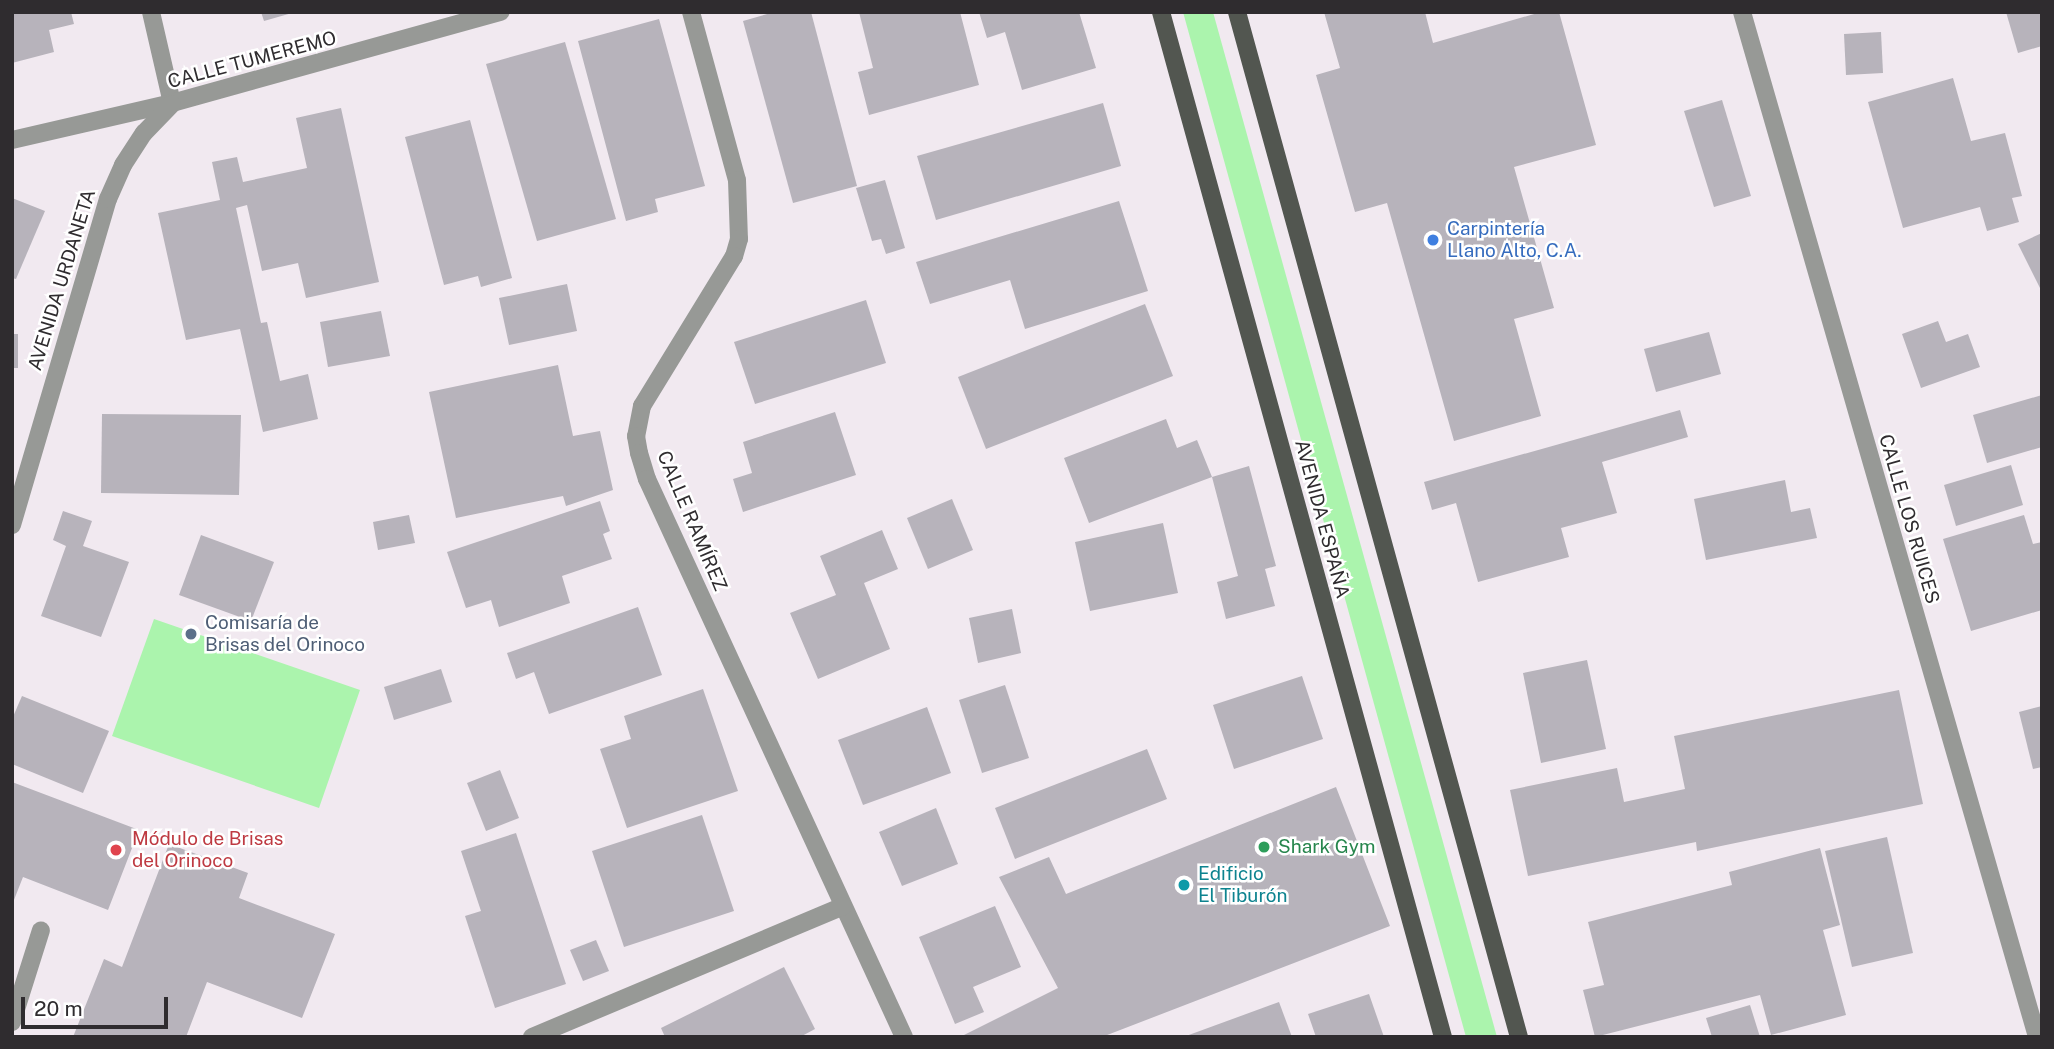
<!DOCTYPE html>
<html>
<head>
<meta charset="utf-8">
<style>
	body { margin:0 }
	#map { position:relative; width:2054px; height:1049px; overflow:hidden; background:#f1e9f0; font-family:"Public Sans",sans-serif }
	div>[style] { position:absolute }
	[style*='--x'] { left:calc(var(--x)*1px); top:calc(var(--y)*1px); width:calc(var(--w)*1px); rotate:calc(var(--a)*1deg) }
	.green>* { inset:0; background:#abf4ad }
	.building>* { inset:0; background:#b7b3bb }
	.minor>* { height:18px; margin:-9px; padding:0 9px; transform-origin:9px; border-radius:9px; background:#979996 }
	.major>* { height:18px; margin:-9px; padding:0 9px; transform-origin:9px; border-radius:9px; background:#525650 }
	.dots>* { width:19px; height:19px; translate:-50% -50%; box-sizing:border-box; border:4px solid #fff; border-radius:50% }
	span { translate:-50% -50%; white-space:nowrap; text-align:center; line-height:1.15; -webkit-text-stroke:5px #fff; paint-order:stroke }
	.street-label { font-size:19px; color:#2f2c2f }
	.shop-label { font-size:19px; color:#366cbe }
	.left { translate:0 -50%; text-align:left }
	.service-label { font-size:19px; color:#4e5e75 }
	.health-label { font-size:19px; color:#be3a42 }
	.leisure-label { font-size:19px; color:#27864d }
	.culture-label { font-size:19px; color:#0d838f }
	.frame { position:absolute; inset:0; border:14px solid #2f2c2f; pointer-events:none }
	.scale { position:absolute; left:21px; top:997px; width:147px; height:32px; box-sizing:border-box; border:4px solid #2f2c2f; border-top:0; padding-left:9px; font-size:21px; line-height:24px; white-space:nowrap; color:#2f2c2f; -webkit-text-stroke:5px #fff; paint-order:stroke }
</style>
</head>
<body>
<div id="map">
	<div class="green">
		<i style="clip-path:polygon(1183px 12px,1213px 12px,1497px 1037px,1466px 1037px)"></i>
		<i style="clip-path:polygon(154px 619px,360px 690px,319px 808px,112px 736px)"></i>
	</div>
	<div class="building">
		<i style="clip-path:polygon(12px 12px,71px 12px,74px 24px,49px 30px,54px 52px,12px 63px)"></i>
		<i style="clip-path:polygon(261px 12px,292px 12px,292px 13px,264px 21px)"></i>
		<i style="clip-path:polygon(774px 12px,811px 12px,857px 186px,793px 203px,743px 21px)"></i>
		<i style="clip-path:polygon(859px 12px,960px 12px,979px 85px,869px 115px,858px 72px,873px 68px)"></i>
		<i style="clip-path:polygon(979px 12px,1079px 12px,1096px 68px,1022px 90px,1005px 32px,987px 38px)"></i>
		<i style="clip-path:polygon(1324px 12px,1425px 12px,1433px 43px,1541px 12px,1559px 12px,1596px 145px,1514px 167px,1554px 308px,1514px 319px,1541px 416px,1454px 441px,1387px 203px,1355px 212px,1316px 75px,1340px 68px)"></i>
		<i style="clip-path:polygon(2006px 12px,2042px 12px,2042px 46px,2018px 53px)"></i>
		<i style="clip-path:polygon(659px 19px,705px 186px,655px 199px,658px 212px,626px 221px,578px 41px)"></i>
		<i style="clip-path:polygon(1881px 32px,1883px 73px,1846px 75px,1844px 34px)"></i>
		<i style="clip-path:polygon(565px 42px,616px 219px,537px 241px,486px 64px)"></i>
		<i style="clip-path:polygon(1953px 78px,1971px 141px,2005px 133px,2022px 196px,2012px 198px,2019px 222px,1987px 231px,1980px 207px,1903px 228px,1868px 102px)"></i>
		<i style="clip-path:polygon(1722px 100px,1751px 196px,1714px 207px,1684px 111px)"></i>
		<i style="clip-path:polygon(1103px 103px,1121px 166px,936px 220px,917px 156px)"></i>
		<i style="clip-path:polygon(341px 108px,379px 282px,306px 298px,298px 263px,262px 271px,247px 205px,236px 208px,261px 323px,267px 322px,280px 381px,308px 374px,318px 419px,263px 432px,240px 329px,186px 340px,158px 213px,220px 200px,212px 162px,237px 157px,243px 182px,307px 168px,296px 118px)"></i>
		<i style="clip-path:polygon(470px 120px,512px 278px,481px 287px,478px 276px,444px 285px,405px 137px)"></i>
		<i style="clip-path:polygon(885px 180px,905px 248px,886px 254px,881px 239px,872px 241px,856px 188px)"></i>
		<i style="clip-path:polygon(12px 198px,45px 211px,16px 279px,12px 278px)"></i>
		<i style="clip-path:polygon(1119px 201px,1148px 291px,1025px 329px,1010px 280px,930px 304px,916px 262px)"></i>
		<i style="clip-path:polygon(2042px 233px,2042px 292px,2018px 244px)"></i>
		<i style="clip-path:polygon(567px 284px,577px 331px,509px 345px,499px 298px)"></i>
		<i style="clip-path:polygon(866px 300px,886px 363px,755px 404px,734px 342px)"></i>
		<i style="clip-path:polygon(1145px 304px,1173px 376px,986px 449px,958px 377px)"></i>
		<i style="clip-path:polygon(381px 311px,390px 356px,328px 367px,320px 322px)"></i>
		<i style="clip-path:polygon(1938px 321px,1946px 342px,1968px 334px,1980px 367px,1921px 388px,1902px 334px)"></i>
		<i style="clip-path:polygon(1709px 332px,1721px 374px,1656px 392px,1644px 349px)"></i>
		<i style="clip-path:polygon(12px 334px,18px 334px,18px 368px,12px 368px)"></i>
		<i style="clip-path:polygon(558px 365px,573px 436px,600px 431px,613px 490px,566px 506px,563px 496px,456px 518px,429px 392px)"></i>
		<i style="clip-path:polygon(2042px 395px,2042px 447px,1987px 463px,1973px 415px)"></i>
		<i style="clip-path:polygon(1680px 410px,1688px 437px,1602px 462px,1617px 513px,1561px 528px,1569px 557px,1478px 582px,1456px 503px,1432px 510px,1424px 482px)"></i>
		<i style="clip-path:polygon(835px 412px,856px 475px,743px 512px,733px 479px,752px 473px,743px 442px)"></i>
		<i style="clip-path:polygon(102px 414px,241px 415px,239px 495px,101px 493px)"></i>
		<i style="clip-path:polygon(1166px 419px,1177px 448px,1197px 440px,1212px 477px,1089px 523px,1064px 458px)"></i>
		<i style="clip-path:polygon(2011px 465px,2023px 505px,1956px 526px,1944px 485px)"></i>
		<i style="clip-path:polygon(1249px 466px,1276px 566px,1265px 569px,1275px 606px,1226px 619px,1217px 582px,1238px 576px,1212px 477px)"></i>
		<i style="clip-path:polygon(1785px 480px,1791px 512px,1810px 508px,1817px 538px,1706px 560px,1694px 499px)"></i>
		<i style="clip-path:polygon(952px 499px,973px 550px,928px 569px,907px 518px)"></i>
		<i style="clip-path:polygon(600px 501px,610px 531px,603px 534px,612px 559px,562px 576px,570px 603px,499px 627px,491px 600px,466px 608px,447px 552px)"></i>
		<i style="clip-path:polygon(63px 511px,92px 521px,83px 546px,129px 562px,101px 637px,41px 616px,66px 546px,53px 540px)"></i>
		<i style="clip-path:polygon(409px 515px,415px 543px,378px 550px,373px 522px)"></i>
		<i style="clip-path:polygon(2024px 515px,2033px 544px,2042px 542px,2042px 610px,1971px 631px,1943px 539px)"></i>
		<i style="clip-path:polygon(1163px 523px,1178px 593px,1090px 611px,1075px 542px)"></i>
		<i style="clip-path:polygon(882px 530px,898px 569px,864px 583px,890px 649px,818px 679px,790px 613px,836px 595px,820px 556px)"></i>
		<i style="clip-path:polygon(201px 535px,274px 562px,251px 621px,179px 595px)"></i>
		<i style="clip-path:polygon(638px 607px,662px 675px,549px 714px,534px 672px,516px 679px,507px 653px)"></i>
		<i style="clip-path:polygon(1012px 609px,1021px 653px,978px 663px,969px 618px)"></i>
		<i style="clip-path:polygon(1587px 660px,1606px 749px,1541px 763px,1523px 673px)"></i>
		<i style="clip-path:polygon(441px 669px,452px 702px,394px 720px,384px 687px)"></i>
		<i style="clip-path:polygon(1302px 676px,1323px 739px,1234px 769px,1213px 705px)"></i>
		<i style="clip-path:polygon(1005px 685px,1029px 758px,982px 773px,959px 700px)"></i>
		<i style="clip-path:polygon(703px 689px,738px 791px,627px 828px,600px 749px,631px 739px,624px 716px)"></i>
		<i style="clip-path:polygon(1899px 690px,1923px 804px,1697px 851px,1696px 842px,1528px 876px,1510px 790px,1617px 768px,1624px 802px,1685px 789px,1674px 736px)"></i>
		<i style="clip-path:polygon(22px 696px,109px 731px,83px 793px,12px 764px,12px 719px)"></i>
		<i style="clip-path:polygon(2042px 706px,2042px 767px,2033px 769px,2019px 712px)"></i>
		<i style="clip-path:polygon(927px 707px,951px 773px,863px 805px,838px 740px)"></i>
		<i style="clip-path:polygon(1147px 749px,1167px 799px,1015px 859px,995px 808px)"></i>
		<i style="clip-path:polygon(500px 770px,519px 818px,486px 831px,467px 783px)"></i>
		<i style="clip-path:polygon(12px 782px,139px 830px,108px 910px,23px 877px,12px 905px)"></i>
		<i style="clip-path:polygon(1336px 787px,1390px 926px,1102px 1037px,960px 1037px,1058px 988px,999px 877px,1049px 857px,1066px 894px)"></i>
		<i style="clip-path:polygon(936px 808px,958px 864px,902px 886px,879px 832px)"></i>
		<i style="clip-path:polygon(702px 815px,734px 911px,624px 947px,592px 851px)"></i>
		<i style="clip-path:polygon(516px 833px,566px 984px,495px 1008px,465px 916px,481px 911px,461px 851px)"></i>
		<i style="clip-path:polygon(1887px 837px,1913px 953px,1852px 967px,1825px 851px)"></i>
		<i style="clip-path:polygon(169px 844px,248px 873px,239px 898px,335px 934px,302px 1018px,207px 982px,186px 1037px,73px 1037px,104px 959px,122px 967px)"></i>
		<i style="clip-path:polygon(1820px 848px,1840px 925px,1823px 930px,1846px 1015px,1771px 1035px,1760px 995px,1595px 1037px,1583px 990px,1604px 985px,1588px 922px,1732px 885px,1729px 872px)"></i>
		<i style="clip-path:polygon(995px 906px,1021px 967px,973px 987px,984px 1012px,955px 1024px,919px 937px)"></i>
		<i style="clip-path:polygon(596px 940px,609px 971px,583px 981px,570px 950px)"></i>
		<i style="clip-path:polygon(784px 967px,815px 1029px,800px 1037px,665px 1037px,661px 1028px)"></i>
		<i style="clip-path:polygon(1369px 994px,1384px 1037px,1316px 1037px,1308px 1014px)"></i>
		<i style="clip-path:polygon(1279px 1002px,1292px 1037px,1186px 1037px,1186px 1036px)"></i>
		<i style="clip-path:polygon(1750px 1005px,1760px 1037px,1712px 1037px,1706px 1018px)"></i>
	</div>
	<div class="minor">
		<i style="--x:151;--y:12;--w:93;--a:77"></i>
		<i style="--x:691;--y:12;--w:174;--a:74.7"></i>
		<i style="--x:737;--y:180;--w:59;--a:88.1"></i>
		<i style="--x:739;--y:239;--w:18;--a:106"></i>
		<i style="--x:734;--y:256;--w:176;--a:121.5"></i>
		<i style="--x:642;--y:406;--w:31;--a:101"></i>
		<i style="--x:636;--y:436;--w:17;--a:80"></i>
		<i style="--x:639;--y:453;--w:27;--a:73"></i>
		<i style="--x:647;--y:479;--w:614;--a:65.27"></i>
		<i style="--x:1742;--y:12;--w:1067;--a:73.94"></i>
		<i style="--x:12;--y:140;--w:164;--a:-13"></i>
		<i style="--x:172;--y:103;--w:341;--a:-15.5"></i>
		<i style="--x:12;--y:525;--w:340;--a:-73.6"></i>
		<i style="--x:108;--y:199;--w:37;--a:-66"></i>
		<i style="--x:123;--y:165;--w:38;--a:-57"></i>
		<i style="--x:144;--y:133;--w:40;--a:-46"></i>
		<i style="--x:12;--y:1022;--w:96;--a:-72.5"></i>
		<i style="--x:532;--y:1037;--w:337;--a:-22.8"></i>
	</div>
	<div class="major">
		<i style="--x:1161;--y:12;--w:1063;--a:74.62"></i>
		<i style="--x:1237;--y:12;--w:1063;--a:74.62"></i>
	</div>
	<div class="dots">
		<i style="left:1433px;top:240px;background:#3f7fe0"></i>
		<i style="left:191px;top:634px;background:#5c6f8a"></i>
		<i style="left:1264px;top:847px;background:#2e9e5b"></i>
		<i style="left:116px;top:850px;background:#e0444e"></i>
		<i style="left:1184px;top:885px;background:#0f9aa8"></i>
	</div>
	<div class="street-label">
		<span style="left:252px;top:60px;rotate:-15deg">CALLE TUMEREMO</span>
		<span style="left:62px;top:280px;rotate:-73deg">AVENIDA URDANETA</span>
		<span style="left:1322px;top:519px;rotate:75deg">AVENIDA ESPAÑA</span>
		<span style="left:1909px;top:519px;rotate:74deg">CALLE LOS RUICES</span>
		<span style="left:692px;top:521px;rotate:67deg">CALLE RAMÍREZ</span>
	</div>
	<div class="shop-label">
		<span class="left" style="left:1447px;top:240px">Carpintería<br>Llano Alto, C.A.</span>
	</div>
	<div class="service-label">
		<span class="left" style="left:205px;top:634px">Comisaría de<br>Brisas del Orinoco</span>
	</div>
	<div class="health-label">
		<span class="left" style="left:132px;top:850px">Módulo de Brisas<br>del Orinoco</span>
	</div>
	<div class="leisure-label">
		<span class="left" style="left:1278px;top:847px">Shark Gym</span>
	</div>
	<div class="culture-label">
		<span class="left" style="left:1198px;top:885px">Edificio<br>El Tiburón</span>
	</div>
	<div class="frame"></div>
	<div class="scale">20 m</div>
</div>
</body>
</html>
